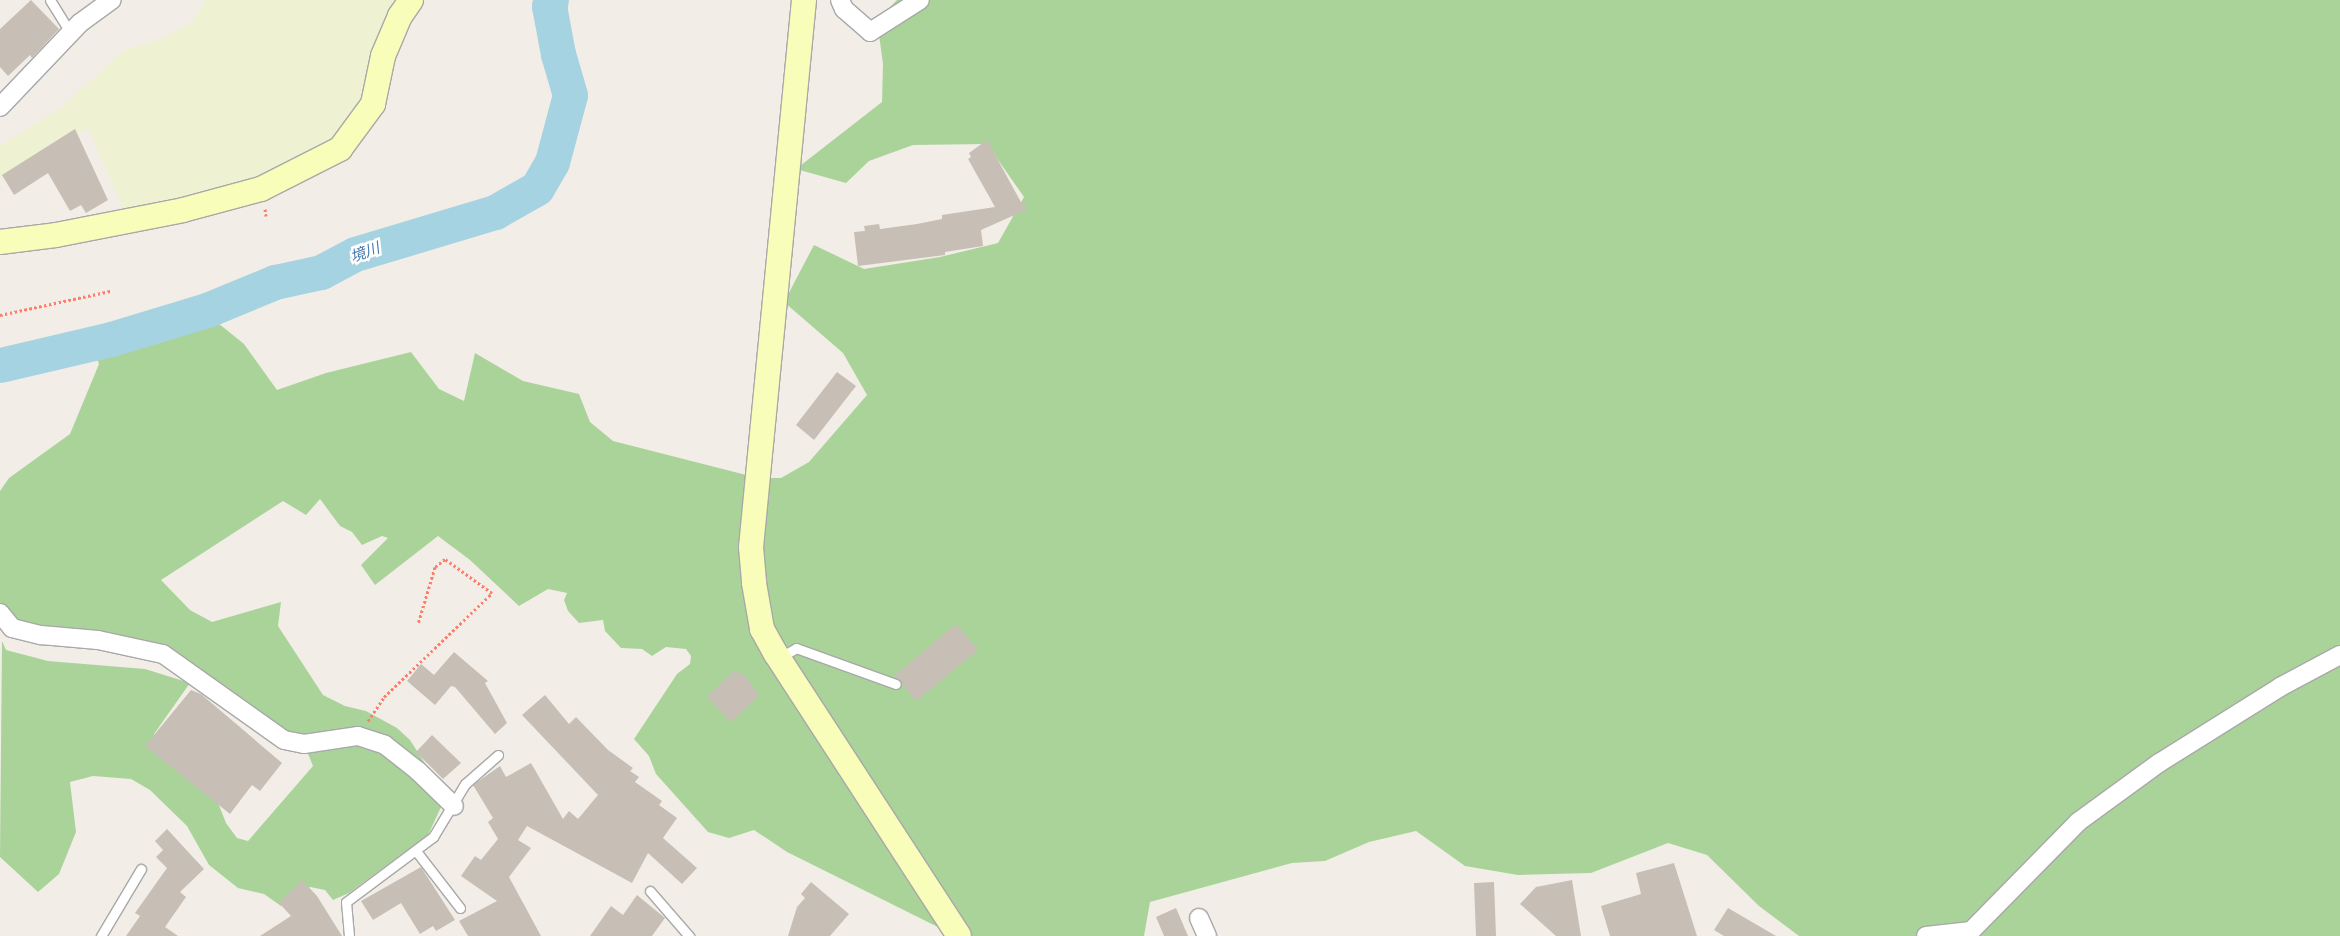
<!DOCTYPE html>
<html>
<head>
<meta charset="utf-8">
<style>
	body { margin:0 }
	#map { position:relative; width:2340px; height:936px; overflow:hidden; background:#f2eee7; font-family:Rubik,"Noto Sans JP",sans-serif }
	div>[style] { position:absolute }
	[style*='--x'] { left:calc(var(--x)*1px); top:calc(var(--y)*1px); width:calc(var(--w)*1px); rotate:calc(var(--a)*1deg) }
	.farmland>* { inset:0; background:#eef1d2 }
	.forest>* { inset:0; background:#aad39a }
	.river>* { height:35px; margin:-17.5px; padding:0 17.5px; transform-origin:17.5px; border-radius:17.5px; background:#a6d3e1 }
	.building>* { inset:0; background:#c7beb6 }
	.path>* { height:3px; margin-top:-1.5px; transform-origin:0; background:repeating-linear-gradient(90deg,#ff7d6b 0 2.5px,transparent 0 5px) }
	.roads { filter:drop-shadow(1px 0 #a8a8a8) drop-shadow(-1px 0 #a8a8a8) drop-shadow(0 1px #a8a8a8) drop-shadow(0 -1px #a8a8a8) }
	.lane>* { height:9px; margin:-4.5px; padding:0 4.5px; transform-origin:4.5px; border-radius:4.5px; background:#fff }
	.street>* { height:18px; margin:-9px; padding:0 9px; transform-origin:9px; border-radius:9px; background:#fff }
	.secondary>* { height:24px; margin:-12px; padding:0 12px; transform-origin:12px; border-radius:12px; background:#f8fdba }
	span { translate:-50% -50%; white-space:nowrap; text-align:center; line-height:1.15; -webkit-text-stroke:5px #fff; paint-order:stroke }
	.water-label { font-size:15px; color:#4478ae; font-style:italic }
</style>
</head>
<body>
<div id="map">
	<div class="farmland">
		<i style="clip-path:polygon(205px 0,401px 0,351px 121px,338px 138px,272px 176px,126px 215px,88px 128px,0 178px,0 146px,62px 107px,124px 50px,156px 41px,193px 22px)"></i>
	</div>
	<div class="forest">
		<i style="clip-path:polygon(897px 0,2340px 0,2340px 936px,1799px 936px,1759px 906px,1707px 855px,1668px 843px,1591px 873px,1518px 875px,1465px 866px,1416px 831px,1369px 842px,1325px 861px,1292px 863px,1150px 902px,1144px 936px,956px 936px,787px 852px,754px 830px,729px 838px,708px 832px,656px 774px,649px 756px,634px 739px,677px 674px,690px 664px,691px 656px,686px 649px,666px 647px,652px 656px,642px 649px,621px 648px,605px 631px,603px 620px,579px 623px,568px 611px,564px 600px,567px 593px,548px 589px,519px 606px,470px 560px,438px 536px,375px 585px,361px 565px,388px 538px,382px 536px,362px 545px,352px 532px,340px 526px,320px 499px,306px 515px,283px 501px,161px 580px,190px 610px,212px 622px,281px 602px,278px 626px,323px 695px,345px 706px,366px 711px,397px 728px,410px 740px,437px 782px,442px 805px,428px 835px,349px 893px,333px 900px,325px 890px,310px 887px,281px 906px,264px 894px,238px 888px,209px 865px,187px 826px,150px 790px,131px 779px,93px 776px,70px 782px,76px 832px,59px 874px,38px 892px,0 857px,2px 641px,6px 650px,48px 661px,145px 669px,190px 683px,154px 734px,211px 785px,226px 823px,237px 838px,248px 841px,313px 766px,304px 744px,163px 654px,41px 635px,0 613px,0 491px,9px 478px,70px 434px,99px 364px,94px 348px,165px 325px,213px 319px,244px 344px,277px 390px,326px 373px,411px 352px,439px 389px,464px 401px,475px 353px,523px 381px,579px 394px,590px 422px,613px 441px,758px 478px,781px 478px,809px 462px,867px 395px,843px 353px,784px 302px,814px 245px,864px 269px,940px 257px,998px 243px,1024px 197px,987px 144px,913px 145px,869px 161px,846px 183px,796px 169px,882px 102px,883px 64px,877px 20px)"></i>
	</div>
	<div class="river">
		<i style="--x:0;--y:365;--w:114;--a:-13.2"></i>
		<i style="--x:111;--y:339;--w:100;--a:-16.8"></i>
		<i style="--x:207;--y:310;--w:74;--a:-22.4"></i>
		<i style="--x:275;--y:282;--w:47;--a:-12.3"></i>
		<i style="--x:321;--y:272;--w:38;--a:-28"></i>
		<i style="--x:355;--y:254;--w:146;--a:-16.7"></i>
		<i style="--x:495;--y:212;--w:48;--a:-29.7"></i>
		<i style="--x:537;--y:188;--w:30;--a:-60"></i>
		<i style="--x:552;--y:162;--w:69;--a:-75"></i>
		<i style="--x:570;--y:95;--w:43;--a:-106.3"></i>
		<i style="--x:558;--y:54;--w:49;--a:-100.6"></i>
		<i style="--x:549;--y:6;--w:6;--a:-72"></i>
	</div>
	<div class="building">
		<i style="clip-path:polygon(31px 0,59px 29px,32px 58px,30px 55px,8px 76px,0 67px,0 29px)"></i>
		<i style="clip-path:polygon(75px 129px,108px 200px,86px 213px,81px 205px,70px 211px,48px 173px,14px 195px,2px 175px)"></i>
		<i style="clip-path:polygon(987px 140px,1022px 204px,1028px 203px,1024px 207px,1026px 210px,981px 230px,983px 246px,945px 252px,945px 255px,858px 266px,854px 232px,865px 231px,864px 226px,879px 224px,880px 229px,917px 224px,942px 219px,942px 215px,995px 207px,968px 159px,971px 157px,969px 153px)"></i>
		<i style="clip-path:polygon(837px 372px,856px 386px,814px 440px,796px 425px)"></i>
		<i style="clip-path:polygon(956px 624px,978px 650px,916px 701px,895px 675px)"></i>
		<i style="clip-path:polygon(454px 652px,488px 681px,485px 683px,507px 723px,495px 734px,455px 687px,451px 686px,435px 705px,407px 681px,421px 664px,434px 675px)"></i>
		<i style="clip-path:polygon(735px 670px,740px 675px,743px 673px,759px 695px,731px 722px,707px 697px)"></i>
		<i style="clip-path:polygon(191px 690px,201px 694px,282px 763px,260px 791px,252px 785px,230px 814px,145px 746px)"></i>
		<i style="clip-path:polygon(545px 695px,569px 724px,576px 717px,608px 750px,633px 768px,630px 771px,639px 777px,635px 782px,662px 801px,659px 805px,677px 818px,663px 838px,697px 868px,682px 884px,648px 853px,632px 883px,527px 826px,518px 840px,531px 848px,509px 877px,541px 936px,468px 936px,459px 921px,497px 901px,461px 876px,475px 856px,481px 860px,498px 839px,488px 822px,493px 818px,473px 785px,500px 766px,506px 777px,531px 763px,563px 819px,569px 811px,578px 819px,598px 795px,522px 715px)"></i>
		<i style="clip-path:polygon(432px 735px,461px 763px,443px 779px,416px 752px)"></i>
		<i style="clip-path:polygon(167px 829px,204px 869px,180px 892px,186px 897px,165px 927px,178px 936px,126px 936px,140px 916px,135px 913px,167px 868px,156px 857px,163px 850px,155px 841px)"></i>
		<i style="clip-path:polygon(1674px 863px,1697px 936px,1610px 936px,1601px 906px,1641px 894px,1636px 873px)"></i>
		<i style="clip-path:polygon(421px 867px,455px 920px,436px 931px,433px 926px,420px 934px,401px 903px,373px 920px,361px 901px)"></i>
		<i style="clip-path:polygon(302px 880px,317px 896px,342px 936px,260px 936px,291px 916px,279px 903px)"></i>
		<i style="clip-path:polygon(1572px 880px,1581px 936px,1556px 936px,1520px 904px,1536px 887px)"></i>
		<i style="clip-path:polygon(811px 882px,849px 914px,830px 936px,788px 936px,797px 907px,805px 898px,801px 894px)"></i>
		<i style="clip-path:polygon(1494px 882px,1496px 936px,1476px 936px,1474px 883px)"></i>
		<i style="clip-path:polygon(637px 895px,665px 918px,652px 936px,590px 936px,611px 906px,623px 915px)"></i>
		<i style="clip-path:polygon(1176px 908px,1188px 936px,1164px 936px,1156px 917px)"></i>
		<i style="clip-path:polygon(1728px 908px,1776px 936px,1724px 936px,1714px 930px)"></i>
	</div>
	<div class="path">
		<i style="--x:265;--y:209;--w:7;--a:82"></i>
		<i style="--x:0;--y:315;--w:113;--a:-12.3"></i>
		<i style="--x:368;--y:721;--w:29;--a:-56"></i>
		<i style="--x:384;--y:697;--w:150;--a:-43.9"></i>
		<i style="--x:492;--y:593;--w:58;--a:-144.1"></i>
		<i style="--x:445;--y:559;--w:13;--a:141"></i>
		<i style="--x:435;--y:567;--w:59;--a:106.6"></i>
	</div>
	<div class="roads">
		<div class="lane">
			<i style="--x:50;--y:0;--w:39;--a:58"></i>
			<i style="--x:779;--y:658;--w:20;--a:-30"></i>
			<i style="--x:796;--y:648;--w:106;--a:19.8"></i>
			<i style="--x:416;--y:851;--w:72;--a:52.3"></i>
			<i style="--x:650;--y:891;--w:60;--a:49.1"></i>
			<i style="--x:101;--y:936;--w:78;--a:-59.2"></i>
			<i style="--x:349;--y:936;--w:34;--a:-95"></i>
			<i style="--x:346;--y:902;--w:109;--a:-36.8"></i>
			<i style="--x:433;--y:837;--w:62;--a:-58.9"></i>
			<i style="--x:465;--y:784;--w:44;--a:-41.3"></i>
		</div>
		<div class="street">
			<i style="--x:840;--y:0;--w:10;--a:66"></i>
			<i style="--x:844;--y:9;--w:35;--a:41"></i>
			<i style="--x:870;--y:32;--w:59;--a:-32.6"></i>
			<i style="--x:0;--y:107;--w:116;--a:-46.4"></i>
			<i style="--x:80;--y:23;--w:39;--a:-36"></i>
			<i style="--x:0;--y:613;--w:19;--a:51"></i>
			<i style="--x:12;--y:628;--w:30;--a:14"></i>
			<i style="--x:41;--y:635;--w:57;--a:5"></i>
			<i style="--x:98;--y:640;--w:66;--a:12.2"></i>
			<i style="--x:163;--y:654;--w:148;--a:35.4"></i>
			<i style="--x:284;--y:740;--w:20;--a:11"></i>
			<i style="--x:304;--y:744;--w:55;--a:-8.4"></i>
			<i style="--x:358;--y:736;--w:28;--a:18"></i>
			<i style="--x:385;--y:745;--w:42;--a:38.2"></i>
			<i style="--x:418;--y:771;--w:50;--a:44.2"></i>
			<i style="--x:1199;--y:918;--w:20;--a:66"></i>
			<i style="--x:1926;--y:936;--w:45;--a:-6.3"></i>
			<i style="--x:1971;--y:931;--w:153;--a:-45.5"></i>
			<i style="--x:2078;--y:822;--w:100;--a:-36.1"></i>
			<i style="--x:2159;--y:763;--w:143;--a:-32.1"></i>
			<i style="--x:2280;--y:687;--w:68;--a:-28.1"></i>
		</div>
		<div class="secondary">
			<i style="--x:804;--y:0;--w:550;--a:95.53"></i>
			<i style="--x:751;--y:547;--w:36;--a:85"></i>
			<i style="--x:754;--y:583;--w:47;--a:80.1"></i>
			<i style="--x:762;--y:629;--w:29;--a:61"></i>
			<i style="--x:776;--y:654;--w:336;--a:57"></i>
			<i style="--x:0;--y:242;--w:56;--a:-7.1"></i>
			<i style="--x:56;--y:235;--w:129;--a:-11.1"></i>
			<i style="--x:183;--y:210;--w:81;--a:-15.1"></i>
			<i style="--x:261;--y:189;--w:89;--a:-26.9"></i>
			<i style="--x:340;--y:149;--w:56;--a:-53.7"></i>
			<i style="--x:373;--y:104;--w:49;--a:-78.2"></i>
			<i style="--x:383;--y:56;--w:43;--a:-67"></i>
			<i style="--x:400;--y:16;--w:19;--a:-55"></i>
		</div>
	</div>
	<div class="water-label">
		<span style="left:365px;top:253px;rotate:-20deg">境川</span>
	</div>
</div>
</body>
</html>
